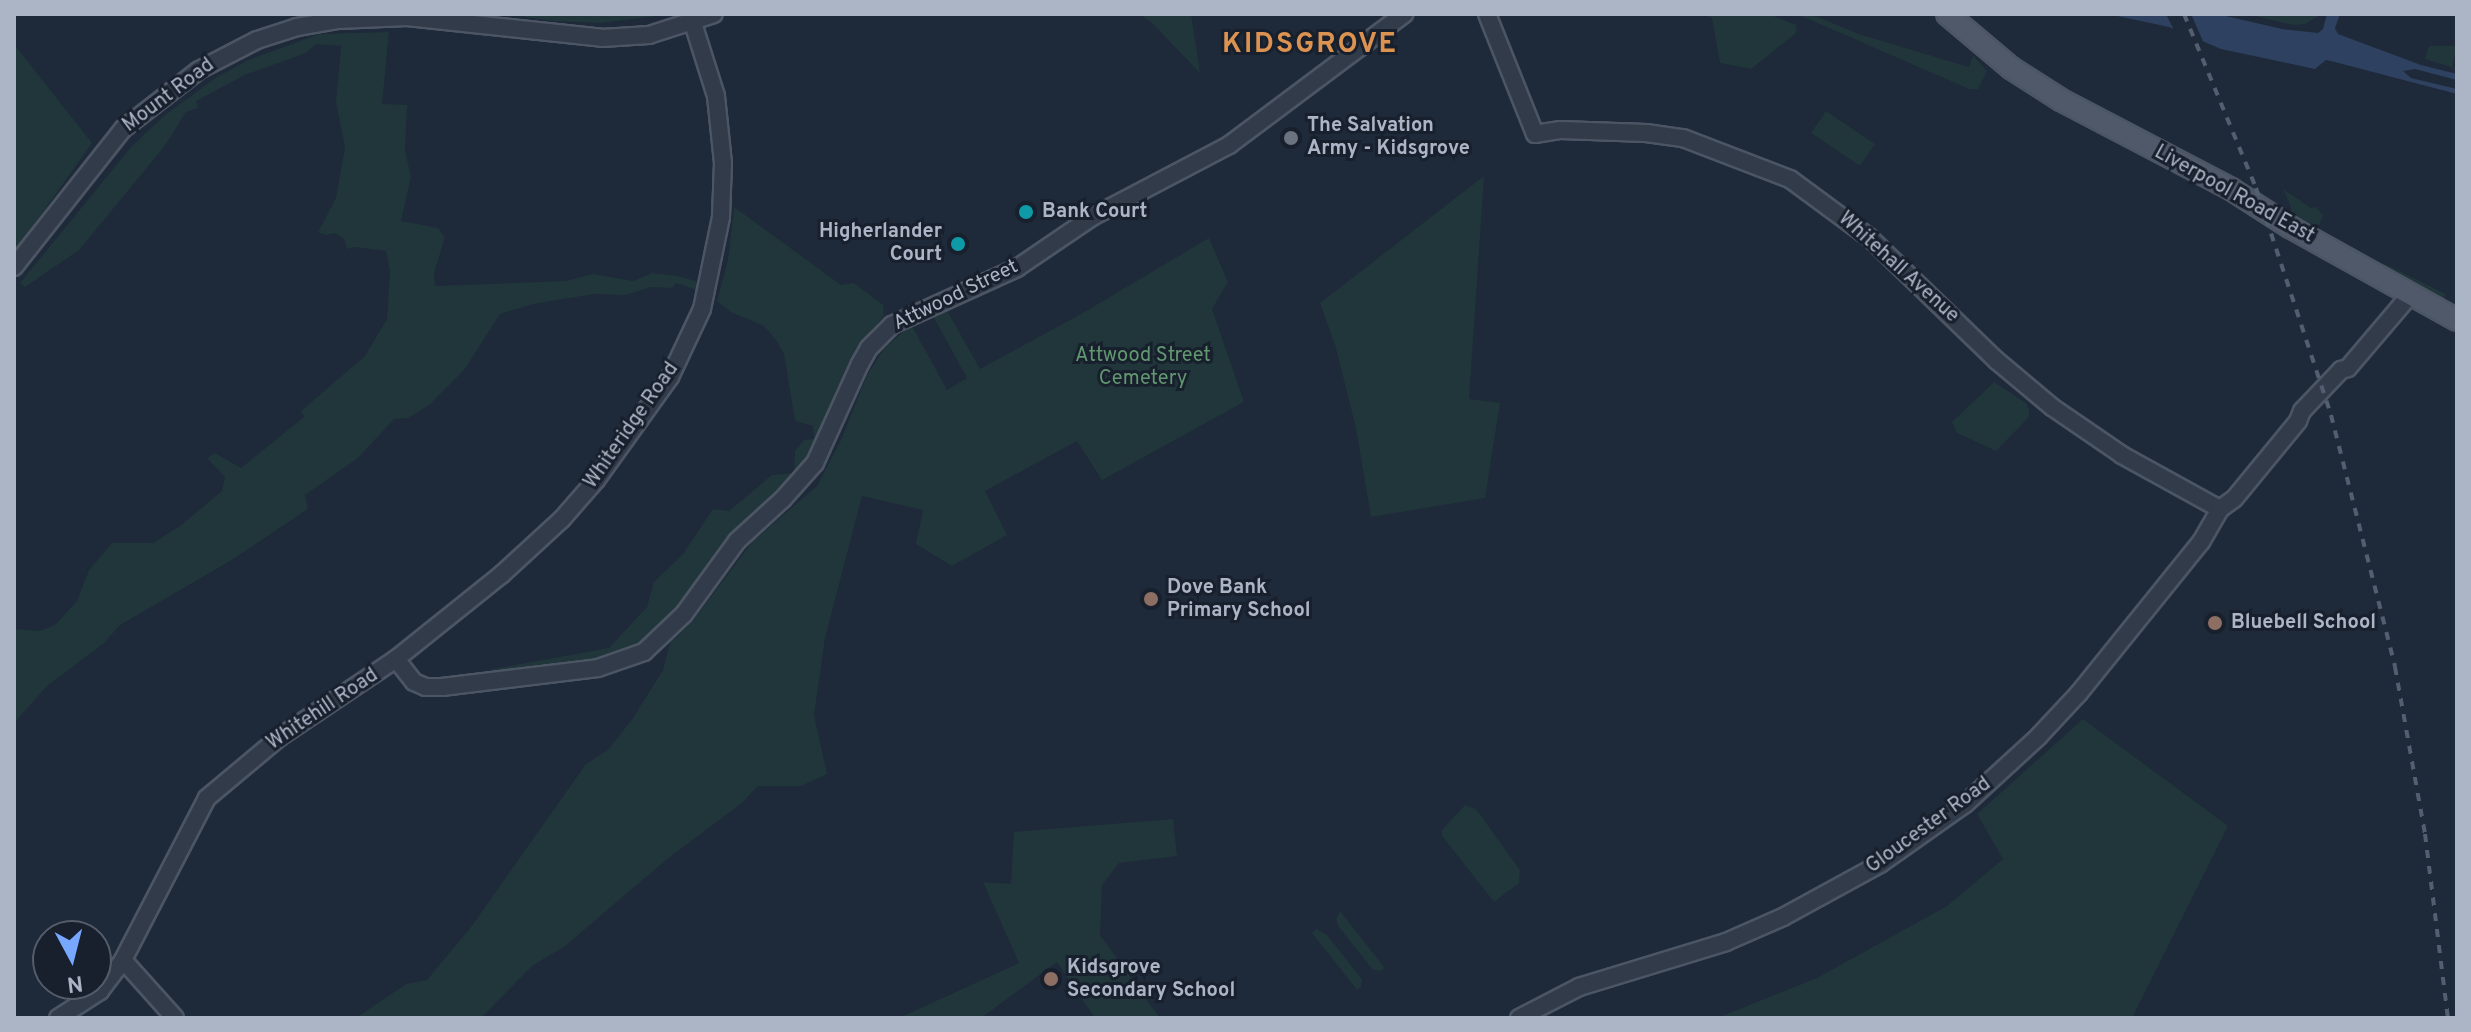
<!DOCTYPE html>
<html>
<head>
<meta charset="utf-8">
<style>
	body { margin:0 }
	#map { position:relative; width:2471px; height:1032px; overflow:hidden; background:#1e2939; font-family:Overpass,sans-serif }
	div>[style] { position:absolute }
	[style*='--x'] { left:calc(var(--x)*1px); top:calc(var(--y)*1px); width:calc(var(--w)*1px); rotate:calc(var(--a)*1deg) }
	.green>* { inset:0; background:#20363a }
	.water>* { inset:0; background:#2f4160 }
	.pier>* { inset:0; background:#1e2939 }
	.roads { filter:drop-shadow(2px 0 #4c5564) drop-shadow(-2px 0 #4c5564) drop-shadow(0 2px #4c5564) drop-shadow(0 -2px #4c5564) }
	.tertiary>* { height:16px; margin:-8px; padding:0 8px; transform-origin:8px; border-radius:8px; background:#323b49 }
	.primary>* { height:20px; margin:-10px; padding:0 10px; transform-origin:10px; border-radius:10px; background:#50596a }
	.rail>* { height:4px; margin-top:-2px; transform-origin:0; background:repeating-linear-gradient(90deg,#535e71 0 8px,transparent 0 16px) }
	.dots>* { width:22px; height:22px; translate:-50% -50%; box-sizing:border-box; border:4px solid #18202d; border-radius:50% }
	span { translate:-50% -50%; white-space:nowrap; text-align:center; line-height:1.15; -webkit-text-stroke:6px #18202d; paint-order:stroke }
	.street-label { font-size:20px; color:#acb5c6 }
	.poi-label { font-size:20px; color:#acb5c6; font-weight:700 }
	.left { translate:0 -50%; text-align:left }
	.right { translate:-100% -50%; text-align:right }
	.park-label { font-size:20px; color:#629871 }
	.district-label { font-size:28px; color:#dc9351; font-weight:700; letter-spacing:2px }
	.frame { position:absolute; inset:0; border:16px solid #acb5c6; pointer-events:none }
	.north { position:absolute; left:32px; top:920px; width:80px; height:80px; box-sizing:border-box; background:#18202d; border:2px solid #535c6a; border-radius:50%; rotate:173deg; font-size:22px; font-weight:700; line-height:32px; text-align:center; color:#acb5c6 }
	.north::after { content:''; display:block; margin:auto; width:28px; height:36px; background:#78a7ff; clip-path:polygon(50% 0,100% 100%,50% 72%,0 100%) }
</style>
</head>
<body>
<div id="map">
	<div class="green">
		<i style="clip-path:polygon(526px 14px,673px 14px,600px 23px,553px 21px,524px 17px)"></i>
		<i style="clip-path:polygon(1140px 14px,1191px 14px,1200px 73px,1152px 23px)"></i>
		<i style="clip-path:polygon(1702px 14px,1769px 14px,1796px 25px,1796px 33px,1751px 69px,1720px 63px,1712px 18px)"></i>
		<i style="clip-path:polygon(1797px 14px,1810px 14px,1859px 34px,1969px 67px,1973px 55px,1987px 71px,1978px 89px,1969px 89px)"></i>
		<i style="clip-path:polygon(2246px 14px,2299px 15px,2322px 14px,2305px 24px,2294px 25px)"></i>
		<i style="clip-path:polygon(389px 32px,382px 104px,407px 105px,405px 150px,411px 177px,401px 221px,438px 228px,445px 237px,434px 273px,435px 286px,566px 281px,593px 274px,633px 281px,652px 273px,679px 276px,708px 285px,706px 293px,676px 283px,672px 288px,651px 287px,626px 295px,594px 294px,533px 304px,500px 314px,464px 370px,429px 405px,408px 418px,394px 419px,358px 458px,305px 495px,308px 509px,230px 561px,120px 625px,104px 643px,47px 686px,14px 723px,14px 629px,40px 631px,55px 625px,77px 601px,89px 570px,112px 543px,153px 543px,180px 526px,222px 491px,225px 477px,207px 458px,215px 453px,241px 468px,304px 417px,301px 411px,365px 356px,387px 319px,390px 272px,386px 251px,355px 247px,347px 249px,344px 239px,335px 233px,326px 235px,318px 232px,336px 198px,345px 147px,336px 102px,341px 46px,316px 44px,306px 53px,245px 75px,196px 101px,198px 108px,186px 112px,164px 147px,79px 250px,25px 287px,20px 283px,131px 147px,165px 115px,217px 77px,248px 60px,320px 34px)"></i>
		<i style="clip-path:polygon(14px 44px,92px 143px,14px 253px)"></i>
		<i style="clip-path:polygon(2429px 46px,2457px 46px,2452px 66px,2457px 69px,2425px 59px)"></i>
		<i style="clip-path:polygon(1826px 111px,1875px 144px,1860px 166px,1811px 133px)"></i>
		<i style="clip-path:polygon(1484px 176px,1469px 399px,1500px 403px,1485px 498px,1371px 517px,1356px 428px,1336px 348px,1320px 303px)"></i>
		<i style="clip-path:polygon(2283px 189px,2311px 208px,2316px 207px,2323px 215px,2319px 226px,2291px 217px,2291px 207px)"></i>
		<i style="clip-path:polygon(734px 207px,841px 285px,854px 283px,883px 305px,884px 316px,859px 345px,828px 422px,797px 479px,722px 546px,689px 598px,655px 635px,615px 657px,481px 677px,493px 669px,609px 648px,647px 607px,654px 582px,683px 554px,713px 509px,729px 511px,772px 475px,794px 473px,795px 451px,804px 440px,814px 439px,813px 426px,795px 421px,784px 354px,776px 340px,764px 326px,731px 312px,717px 301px,728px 260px)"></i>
		<i style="clip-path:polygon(1209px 238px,1228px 282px,1212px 309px,1244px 402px,1102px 480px,1077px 441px,985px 491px,1007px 535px,952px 566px,916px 544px,923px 510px,862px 496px,825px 638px,814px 715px,827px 774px,801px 786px,758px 786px,742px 803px,666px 860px,565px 946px,532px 966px,481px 1018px,356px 1018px,406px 984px,427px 980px,471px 927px,586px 764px,608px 750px,633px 718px,663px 670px,670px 643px,692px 622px,752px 542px,817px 486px,841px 440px,867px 375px,884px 349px,899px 335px,912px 326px,947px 390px,967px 378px,933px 316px,946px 309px,980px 369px,1081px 314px)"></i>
		<i style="clip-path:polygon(2383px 263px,2446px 294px,2442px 302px,2389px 271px)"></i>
		<i style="clip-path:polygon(1994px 382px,2026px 403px,2029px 410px,2029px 417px,1996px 451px,1957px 433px,1952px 422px)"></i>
		<i style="clip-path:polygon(2083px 719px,2228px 826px,2132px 1018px,1717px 1018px,1817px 978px,1947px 906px,2003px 859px,1977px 814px)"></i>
		<i style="clip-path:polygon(1465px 805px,1476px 809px,1520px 870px,1519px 883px,1494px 902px,1442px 836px,1442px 830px)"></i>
		<i style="clip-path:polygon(1173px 819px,1177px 856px,1119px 863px,1102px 885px,1100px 935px,1160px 1018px,1095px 1018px,1057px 962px,981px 1018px,899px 1018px,1019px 963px,983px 882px,1011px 884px,1014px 832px)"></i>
		<i style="clip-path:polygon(1340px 911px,1385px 968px,1381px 971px,1373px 970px,1338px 926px,1336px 919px)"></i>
		<i style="clip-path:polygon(1316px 929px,1327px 935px,1362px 979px,1361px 987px,1357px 990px,1312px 933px)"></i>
	</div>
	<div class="water">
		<i style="clip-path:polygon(2108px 14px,2217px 14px,2282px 29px,2318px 33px,2323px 29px,2327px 14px,2340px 14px,2335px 28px,2338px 34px,2421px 65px,2457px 74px,2457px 80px,2415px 69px,2403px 71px,2411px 78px,2457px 89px,2457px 94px,2331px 61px,2326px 60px,2315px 69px,2221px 49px,2169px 27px)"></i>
	</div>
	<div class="pier">
		<i style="clip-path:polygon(2166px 14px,2191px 14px,2206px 48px,2176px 34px)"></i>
	</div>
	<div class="roads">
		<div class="tertiary">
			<i style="--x:1487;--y:14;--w:129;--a:68.2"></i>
			<i style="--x:1535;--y:134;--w:26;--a:-9"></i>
			<i style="--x:1561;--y:130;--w:85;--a:2"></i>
			<i style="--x:1646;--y:133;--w:37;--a:8"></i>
			<i style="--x:1683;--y:138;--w:115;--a:21"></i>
			<i style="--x:1790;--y:179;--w:99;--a:36.4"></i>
			<i style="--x:1870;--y:238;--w:175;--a:44.1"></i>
			<i style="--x:1996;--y:360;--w:73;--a:40"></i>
			<i style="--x:2052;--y:407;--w:85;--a:34.4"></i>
			<i style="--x:2122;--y:455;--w:112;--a:28.9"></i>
			<i style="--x:14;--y:267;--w:176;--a:-51.7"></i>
			<i style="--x:123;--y:129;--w:96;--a:-37.8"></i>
			<i style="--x:199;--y:70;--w:65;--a:-27.3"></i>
			<i style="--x:257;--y:40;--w:42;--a:-18"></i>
			<i style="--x:297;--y:27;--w:42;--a:-9.7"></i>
			<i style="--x:338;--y:20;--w:69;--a:-2.5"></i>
			<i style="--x:407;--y:17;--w:196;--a:6.1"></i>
			<i style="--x:602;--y:38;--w:47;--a:-3.7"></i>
			<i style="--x:649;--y:35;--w:68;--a:-17.9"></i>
			<i style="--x:396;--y:659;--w:29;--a:52"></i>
			<i style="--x:414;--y:682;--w:13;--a:23"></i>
			<i style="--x:426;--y:687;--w:16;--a:0"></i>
			<i style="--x:442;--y:687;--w:157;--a:-6.9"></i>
			<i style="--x:598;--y:668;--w:49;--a:-19.2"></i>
			<i style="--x:644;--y:652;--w:55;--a:-43.5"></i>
			<i style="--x:684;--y:614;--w:90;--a:-54"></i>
			<i style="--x:737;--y:541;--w:62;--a:-42.4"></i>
			<i style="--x:783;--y:499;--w:48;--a:-48.4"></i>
			<i style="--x:815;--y:463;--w:109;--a:-65.6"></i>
			<i style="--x:860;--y:364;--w:18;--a:-61"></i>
			<i style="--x:869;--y:348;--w:33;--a:-45"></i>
			<i style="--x:892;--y:325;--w:137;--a:-24.5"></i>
			<i style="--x:1017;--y:268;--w:91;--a:-34.2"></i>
			<i style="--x:1092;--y:217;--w:155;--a:-27.7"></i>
			<i style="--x:1229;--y:145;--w:219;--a:-36.8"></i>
			<i style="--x:123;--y:960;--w:78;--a:48.1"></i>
			<i style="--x:58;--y:1018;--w:50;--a:-32.7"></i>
			<i style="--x:100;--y:991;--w:39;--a:-53"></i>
			<i style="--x:123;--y:960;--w:182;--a:-62.6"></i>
			<i style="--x:207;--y:798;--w:95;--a:-39.9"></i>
			<i style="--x:280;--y:737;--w:140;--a:-33.9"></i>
			<i style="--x:396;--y:659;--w:134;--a:-38.7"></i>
			<i style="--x:501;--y:575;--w:83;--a:-42.6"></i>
			<i style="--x:562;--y:519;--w:52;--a:-48.9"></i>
			<i style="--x:596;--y:480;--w:127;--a:-54.3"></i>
			<i style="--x:670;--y:377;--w:75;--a:-64.8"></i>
			<i style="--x:702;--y:309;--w:94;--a:-78.3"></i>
			<i style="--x:721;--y:217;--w:54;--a:-87.9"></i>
			<i style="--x:723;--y:163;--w:67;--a:-96"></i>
			<i style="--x:716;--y:96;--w:77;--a:-107.5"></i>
			<i style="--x:1519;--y:1018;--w:68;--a:-27.3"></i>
			<i style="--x:1579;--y:987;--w:154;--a:-17"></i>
			<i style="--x:1726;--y:942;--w:62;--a:-23.7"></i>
			<i style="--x:1783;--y:917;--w:111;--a:-28.7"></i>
			<i style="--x:1880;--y:864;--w:104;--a:-35.2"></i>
			<i style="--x:1965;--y:804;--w:99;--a:-42.5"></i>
			<i style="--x:2038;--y:737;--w:60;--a:-47"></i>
			<i style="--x:2079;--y:693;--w:194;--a:-51.1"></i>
			<i style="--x:2201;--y:542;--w:38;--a:-60"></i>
			<i style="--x:2220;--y:509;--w:17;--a:-36"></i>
			<i style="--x:2234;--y:499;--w:101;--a:-50.6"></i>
			<i style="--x:2298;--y:421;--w:11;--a:-68"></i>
			<i style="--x:2302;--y:411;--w:57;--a:-46.4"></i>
			<i style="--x:2341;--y:370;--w:7;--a:-16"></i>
			<i style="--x:2348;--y:368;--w:97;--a:-49.6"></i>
		</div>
		<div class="primary">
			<i style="--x:1947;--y:14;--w:84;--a:40.2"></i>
			<i style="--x:2011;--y:68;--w:59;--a:32.6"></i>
			<i style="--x:2061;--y:100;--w:192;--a:27.6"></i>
			<i style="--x:2231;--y:189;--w:70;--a:32.8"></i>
			<i style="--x:2290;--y:227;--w:191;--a:29.1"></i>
		</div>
	</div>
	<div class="rail">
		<i style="--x:2184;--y:14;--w:188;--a:67.5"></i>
		<i style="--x:2256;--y:188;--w:239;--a:71.7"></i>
		<i style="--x:2331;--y:415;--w:260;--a:75.7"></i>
		<i style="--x:2395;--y:667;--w:170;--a:79.8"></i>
		<i style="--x:2425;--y:834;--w:185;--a:82.9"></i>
	</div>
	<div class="dots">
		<i style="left:1291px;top:138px;background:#6b7280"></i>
		<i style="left:1026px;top:212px;background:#0f9aa8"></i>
		<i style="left:958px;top:244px;background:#0f9aa8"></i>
		<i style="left:1151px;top:599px;background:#8d6e63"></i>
		<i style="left:2215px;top:623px;background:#8d6e63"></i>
		<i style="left:1051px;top:979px;background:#8d6e63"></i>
	</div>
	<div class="street-label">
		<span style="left:169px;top:96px;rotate:-37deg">Mount Road</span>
		<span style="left:2234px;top:195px;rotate:29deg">Liverpool Road East</span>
		<span style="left:1898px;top:268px;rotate:42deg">Whitehall Avenue</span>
		<span style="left:956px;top:296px;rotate:-26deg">Attwood Street</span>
		<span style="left:632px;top:426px;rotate:-55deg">Whiteridge Road</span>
		<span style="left:323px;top:710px;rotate:-34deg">Whitehill Road</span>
		<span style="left:1929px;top:826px;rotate:-36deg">Gloucester Road</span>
	</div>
	<div class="poi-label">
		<span class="left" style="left:1307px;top:138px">The Salvation<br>Army - Kidsgrove</span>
		<span class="left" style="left:1042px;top:212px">Bank Court</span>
		<span class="right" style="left:942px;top:244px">Higherlander<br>Court</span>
		<span class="left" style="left:1167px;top:600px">Dove Bank<br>Primary School</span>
		<span class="left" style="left:2231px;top:623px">Bluebell School</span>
		<span class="left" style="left:1067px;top:980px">Kidsgrove<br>Secondary School</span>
	</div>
	<div class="park-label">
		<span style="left:1143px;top:368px">Attwood Street<br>Cemetery</span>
	</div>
	<div class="district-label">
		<span style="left:1310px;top:45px">KIDSGROVE</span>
	</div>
	<div class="frame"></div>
	<div class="north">N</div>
</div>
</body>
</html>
